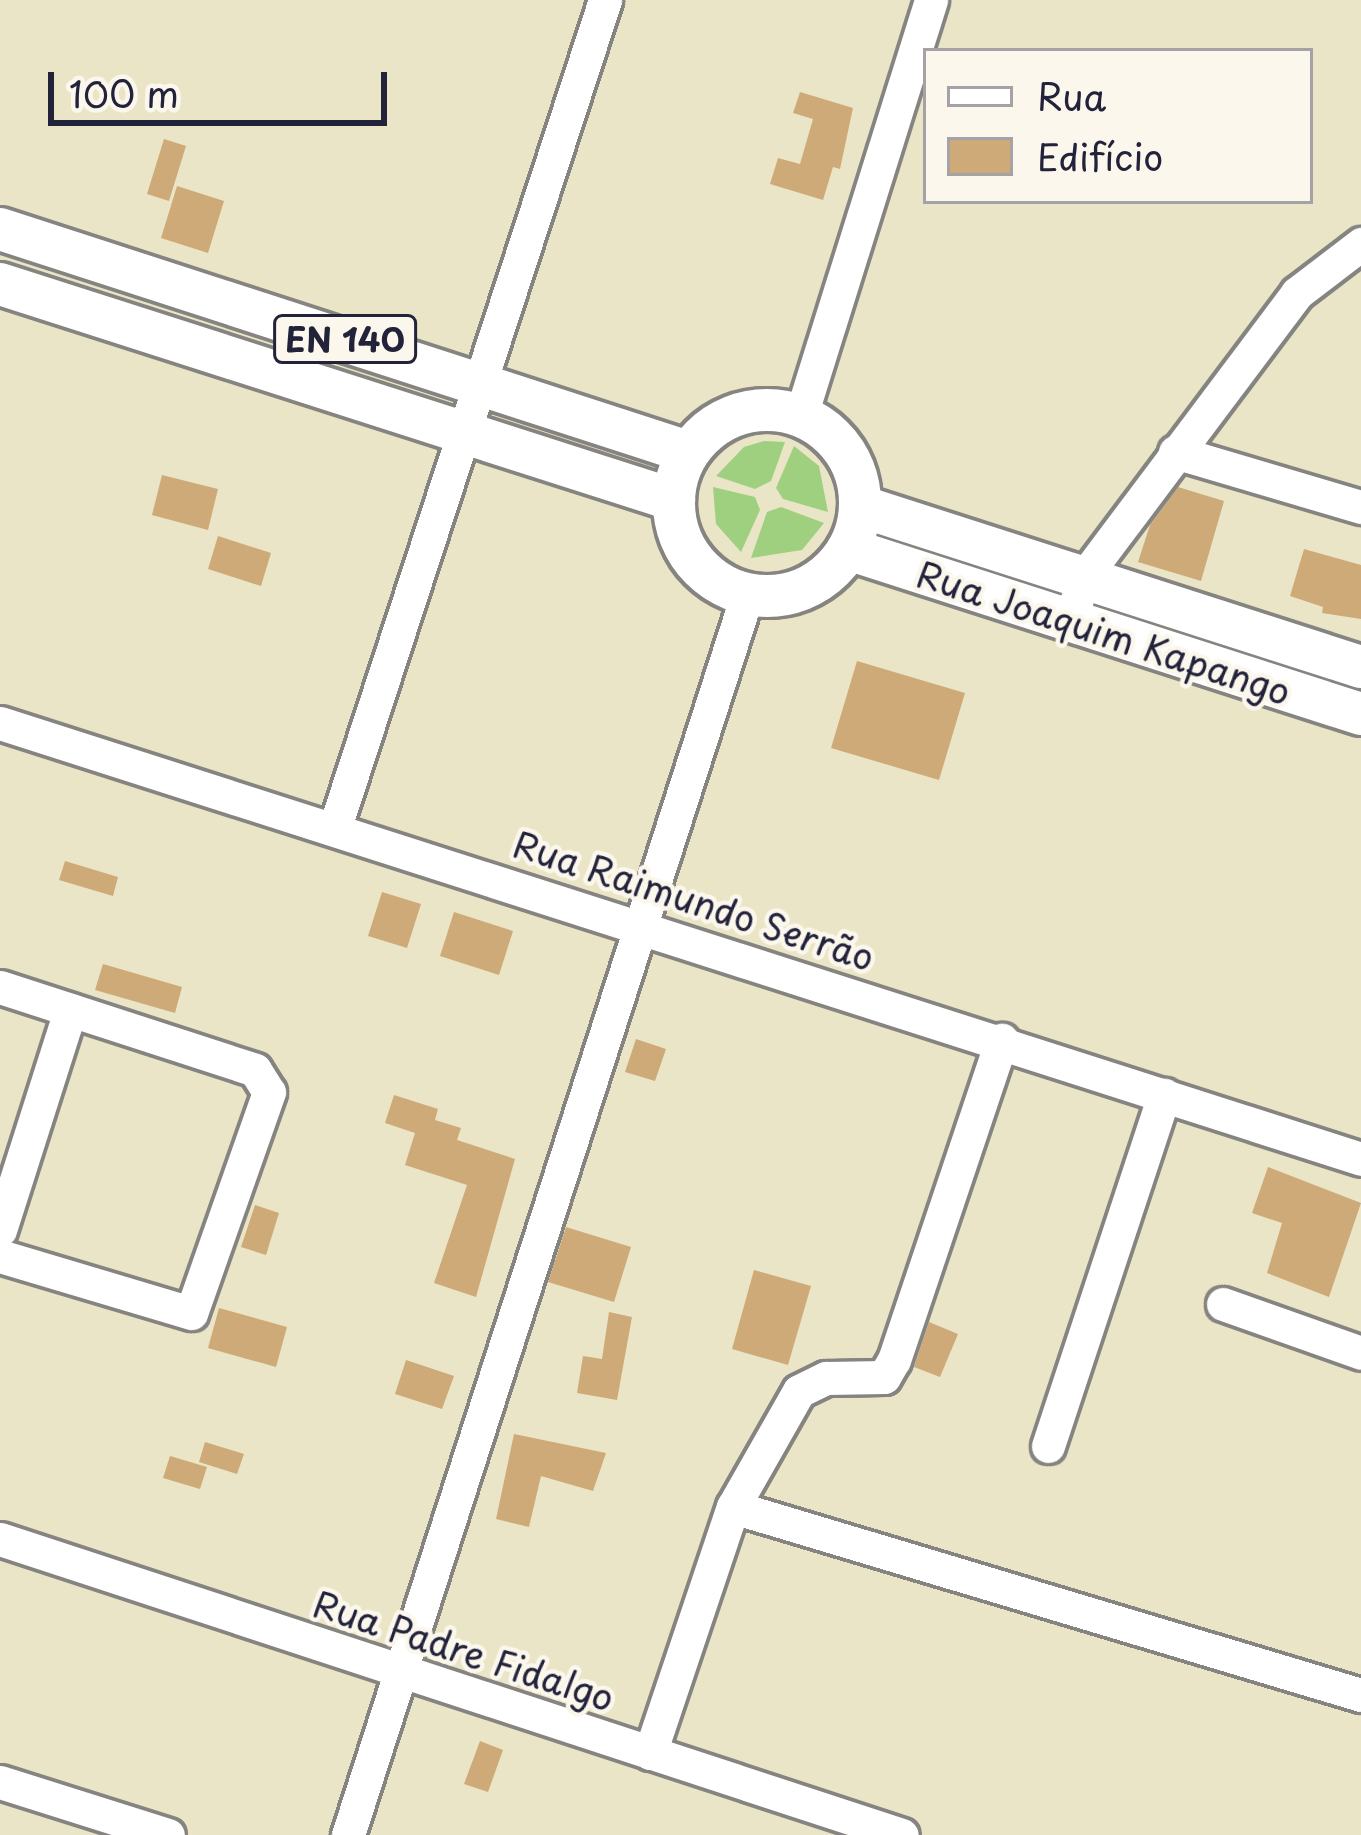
<!DOCTYPE html>
<html>
<head>
<meta charset="utf-8">
<style>
	body { margin:0 }
	#map { position:relative; width:1361px; height:1835px; overflow:hidden; background:#eae5c6; font-family:"Playpen Sans",sans-serif }
	div>[style] { position:absolute }
	[style*='--x'] { left:calc(var(--x)*1px); top:calc(var(--y)*1px); width:calc(var(--w)*1px); rotate:calc(var(--a)*1deg) }
	.green>* { inset:0; background:#9ed080 }
	.building>* { inset:0; background:#cfaa79 }
	.roads { filter:drop-shadow(3px 0 #868480) drop-shadow(-3px 0 #868480) drop-shadow(0 3px #868480) drop-shadow(0 -3px #868480) }
	.minor>* { height:33px; margin:-16.5px; padding:0 16.5px; transform-origin:16.5px; border-radius:16.5px; background:#fff }
	.major>* { height:42px; margin:-21px; padding:0 21px; transform-origin:21px; border-radius:21px; background:#fff }
	.major>.ring { margin:-21px; padding:0; box-sizing:content-box; background:none; border:42px solid #fff; border-radius:50% }
	span { translate:-50% -50%; white-space:nowrap; text-align:center; line-height:1.15; -webkit-text-stroke:9px #fbf7ec; paint-order:stroke }
	.shield-label span { padding:3px 9px; background:#fbf7ec; border:3px solid; border-radius:9px; -webkit-text-stroke-width:0 }
	.shield-label { font-size:33px; color:#22223b; font-weight:700 }
	.street-label { font-size:36px; color:#22223b }
	.legend { position:absolute; left:923px; top:48px; width:390px; height:156px; box-sizing:border-box; background:#fbf7ec; border:3px solid #a4a2a5; margin:0; padding:15px 21px; list-style:none; font-size:36px; color:#22223b }
	.legend li { display:flex; align-items:center; gap:24px; height:60px }
	.legend b { width:60px; border:3px solid #a4a2a5 }
	.scale { position:absolute; left:48px; top:72px; width:339px; height:54px; box-sizing:border-box; border:6px solid #22223b; border-top:0; padding-left:15px; font-size:36px; line-height:42px; white-space:nowrap; color:#22223b; -webkit-text-stroke:9px #fbf7ec; paint-order:stroke }
</style>
</head>
<body>
<div id="map">
	<div class="green">
		<i style="clip-path:polygon(764px 441px,785px 442px,771px 481px,755px 489px,716px 476px,744px 447px)"></i>
		<i style="clip-path:polygon(794px 446px,819px 466px,828px 512px,783px 499px,776px 488px)"></i>
		<i style="clip-path:polygon(713px 487px,755px 497px,760px 510px,741px 552px,716px 524px)"></i>
		<i style="clip-path:polygon(781px 507px,824px 523px,802px 550px,751px 558px,767px 512px)"></i>
	</div>
	<div class="building">
		<i style="clip-path:polygon(800px 92px,853px 108px,840px 169px,833px 167px,823px 200px,770px 184px,778px 158px,800px 164px,813px 119px,793px 113px)"></i>
		<i style="clip-path:polygon(164px 139px,186px 146px,169px 201px,147px 194px)"></i>
		<i style="clip-path:polygon(177px 186px,224px 201px,208px 253px,161px 238px)"></i>
		<i style="clip-path:polygon(162px 475px,218px 489px,208px 530px,152px 515px)"></i>
		<i style="clip-path:polygon(1178px 487px,1224px 501px,1201px 581px,1138px 562px,1150px 525px)"></i>
		<i style="clip-path:polygon(218px 536px,271px 553px,261px 586px,208px 569px)"></i>
		<i style="clip-path:polygon(1304px 549px,1361px 565px,1361px 619px,1322px 613px,1323px 607px,1290px 596px)"></i>
		<i style="clip-path:polygon(857px 661px,965px 693px,939px 780px,831px 748px)"></i>
		<i style="clip-path:polygon(65px 861px,118px 877px,113px 896px,59px 880px)"></i>
		<i style="clip-path:polygon(382px 892px,421px 904px,407px 948px,368px 936px)"></i>
		<i style="clip-path:polygon(454px 912px,513px 931px,499px 975px,440px 956px)"></i>
		<i style="clip-path:polygon(103px 964px,182px 987px,175px 1013px,95px 990px)"></i>
		<i style="clip-path:polygon(636px 1039px,666px 1049px,655px 1081px,625px 1072px)"></i>
		<i style="clip-path:polygon(394px 1095px,438px 1109px,435px 1120px,461px 1128px,457px 1140px,515px 1159px,476px 1297px,434px 1283px,467px 1185px,405px 1165px,415px 1133px,385px 1123px)"></i>
		<i style="clip-path:polygon(1268px 1167px,1361px 1203px,1329px 1297px,1267px 1273px,1282px 1223px,1252px 1213px)"></i>
		<i style="clip-path:polygon(255px 1205px,279px 1213px,266px 1255px,241px 1247px)"></i>
		<i style="clip-path:polygon(566px 1227px,631px 1247px,614px 1302px,548px 1282px)"></i>
		<i style="clip-path:polygon(754px 1270px,811px 1286px,788px 1365px,732px 1349px)"></i>
		<i style="clip-path:polygon(219px 1308px,287px 1327px,276px 1367px,208px 1348px)"></i>
		<i style="clip-path:polygon(609px 1312px,632px 1317px,617px 1400px,577px 1393px,583px 1356px,602px 1359px)"></i>
		<i style="clip-path:polygon(929px 1322px,958px 1334px,940px 1377px,914px 1367px)"></i>
		<i style="clip-path:polygon(406px 1360px,454px 1376px,442px 1409px,395px 1394px)"></i>
		<i style="clip-path:polygon(514px 1434px,606px 1453px,593px 1491px,541px 1476px,529px 1527px,496px 1519px)"></i>
		<i style="clip-path:polygon(205px 1442px,244px 1454px,237px 1474px,199px 1462px)"></i>
		<i style="clip-path:polygon(170px 1456px,207px 1467px,200px 1489px,163px 1478px)"></i>
		<i style="clip-path:polygon(480px 1741px,503px 1750px,488px 1792px,464px 1784px)"></i>
	</div>
	<div class="roads">
		<div class="minor">
			<i style="--x:801;--y:415;--w:435;--a:-72.6"></i>
			<i style="--x:1175;--y:452;--w:194;--a:16.5"></i>
			<i style="--x:1070;--y:621;--w:46;--a:-72.3"></i>
			<i style="--x:1084;--y:577;--w:355;--a:-53.1"></i>
			<i style="--x:1297;--y:293;--w:81;--a:-37.4"></i>
			<i style="--x:0;--y:723;--w:1429;--a:17.76"></i>
			<i style="--x:335;--y:827;--w:870;--a:-71.92"></i>
			<i style="--x:0;--y:987;--w:268;--a:18"></i>
			<i style="--x:255;--y:1070;--w:26;--a:58"></i>
			<i style="--x:269;--y:1092;--w:234;--a:109.4"></i>
			<i style="--x:191;--y:1313;--w:199;--a:-163.4"></i>
			<i style="--x:0;--y:1230;--w:231;--a:-72.3"></i>
			<i style="--x:1223;--y:1304;--w:146;--a:19.5"></i>
			<i style="--x:1048;--y:1446;--w:370;--a:-71.7"></i>
			<i style="--x:733;--y:1507;--w:656;--a:16.67"></i>
			<i style="--x:0;--y:1539;--w:949;--a:18.17"></i>
			<i style="--x:650;--y:1753;--w:260;--a:-71.4"></i>
			<i style="--x:733;--y:1507;--w:133;--a:-60.4"></i>
			<i style="--x:799;--y:1391;--w:30;--a:-26"></i>
			<i style="--x:826;--y:1378;--w:58;--a:-1"></i>
			<i style="--x:884;--y:1377;--w:20;--a:-60"></i>
			<i style="--x:894;--y:1360;--w:338;--a:-71.4"></i>
			<i style="--x:0;--y:1782;--w:176;--a:17.5"></i>
			<i style="--x:348;--y:1835;--w:1303;--a:-72.16"></i>
		</div>
		<div class="major">
			<i style="--x:0;--y:229;--w:723;--a:17.96"></i>
			<i style="--x:0;--y:284;--w:708;--a:17.77"></i>
			<i class="ring" style="left:674px;top:410px;width:144px;height:144px"></i>
			<i style="--x:860;--y:506;--w:526;--a:17.82"></i>
			<i style="--x:848;--y:549;--w:539;--a:17.83"></i>
		</div>
	</div>
	<div class="shield-label">
		<span style="left:345px;top:339px">EN 140</span>
	</div>
	<div class="street-label">
		<span style="left:1104px;top:632px;rotate:18deg">Rua Joaquim Kapango</span>
		<span style="left:694px;top:900px;rotate:18deg">Rua Raimundo Serrão</span>
		<span style="left:464px;top:1650px;rotate:18deg">Rua Padre Fidalgo</span>
	</div>
	<ul class="legend">
	<li><b style="height:15px;background:#fff"></b>Rua</li>
	<li><b style="height:33px;background:#cfaa79"></b>Edifício</li>
	</ul>
	<div class="scale">100 m</div>
</div>
</body>
</html>
